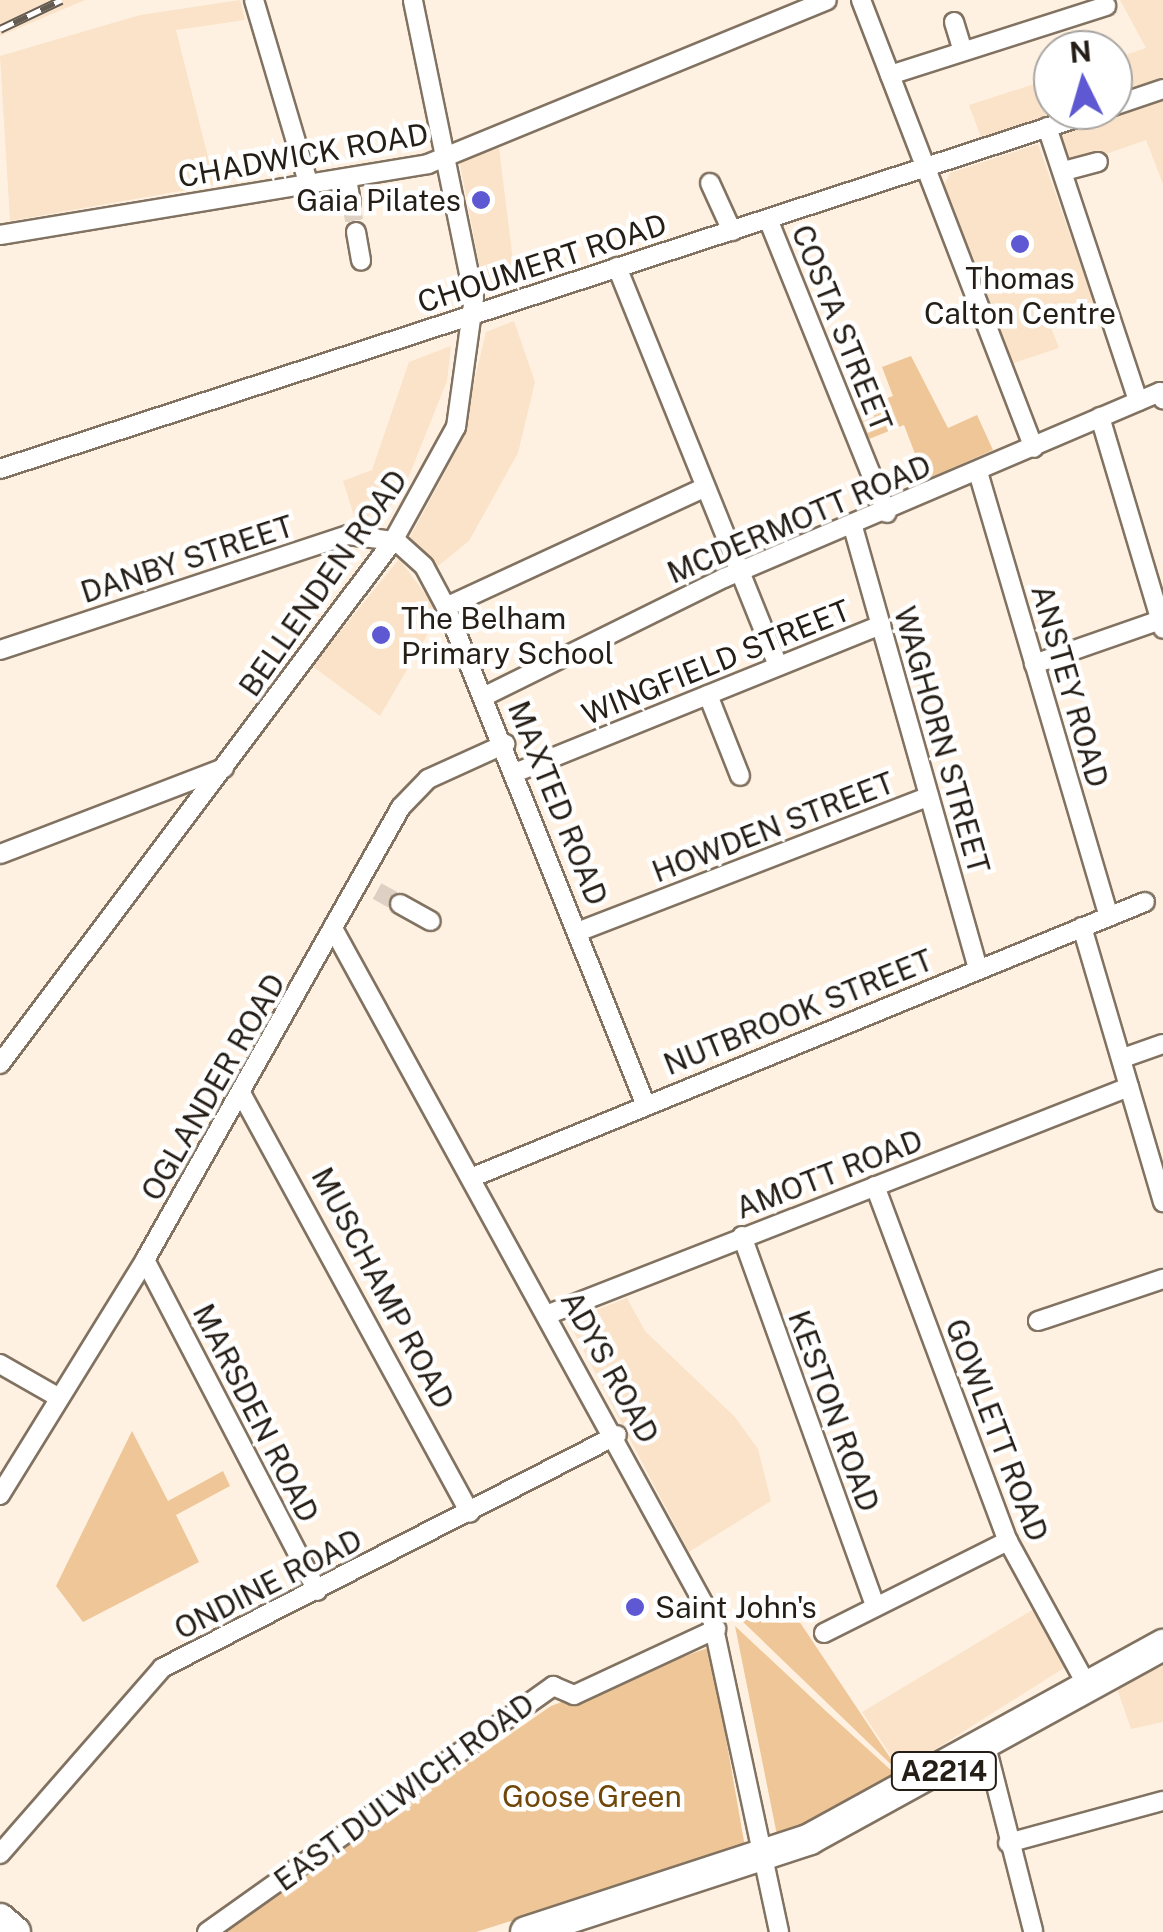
<!DOCTYPE html>
<html>
<head>
<meta charset="utf-8">
<style>
	body { margin:0 }
	#map { position:relative; width:1163px; height:1932px; overflow:hidden; background:#fff1e1; font-family:"Public Sans",sans-serif }
	div>[style] { position:absolute }
	[style*='--x'] { left:calc(var(--x)*1px); top:calc(var(--y)*1px); width:calc(var(--w)*1px); rotate:calc(var(--a)*1deg) }
	.built>* { inset:0; background:#fae3c9 }
	.green>* { inset:0; background:#efc697 }
	.street-tunnel>* { height:18px; margin-top:-9px; transform-origin:0; background:repeating-linear-gradient(90deg,#ded1c3 0 18px,transparent 0 27px) }
	.roads { filter:drop-shadow(2px 0 #817261) drop-shadow(-2px 0 #817261) drop-shadow(0 2px #817261) drop-shadow(0 -2px #817261) }
	.street>* { height:18px; margin:-9px; padding:0 9px; transform-origin:9px; border-radius:9px; background:#fff }
	.primary>* { height:30px; margin:-15px; padding:0 15px; transform-origin:15px; border-radius:15px; background:#fff }
	.rail>* { height:9px; margin-top:-4.5px; transform-origin:0; background:repeating-linear-gradient(90deg,#fff 0 15px,#645b52 0 30px); box-sizing:border-box; border-block:2px solid #645b52 }
	.dots>* { width:28px; height:28px; translate:-50% -50%; box-sizing:border-box; border:5px solid #fff; border-radius:50% }
	span { translate:-50% -50%; white-space:nowrap; text-align:center; line-height:1.15; -webkit-text-stroke:9px #fff; paint-order:stroke }
	.shield-label span { padding:2px 8px; background:#fff; border:2px solid; border-radius:8px; -webkit-text-stroke-width:0 }
	.shield-label { font-size:28px; color:#251e17; font-weight:700 }
	.street-label { font-size:30px; color:#251e17 }
	.poi-label { font-size:30px; color:#251e17 }
	.right { translate:-100% -50%; text-align:right }
	.left { translate:0 -50%; text-align:left }
	.park-label { font-size:30px; color:#704708 }
	.north { position:absolute; left:1033px; top:30px; width:100px; height:100px; box-sizing:border-box; background:#fff; border:2px solid #a8a5a2; border-radius:50%; rotate:355deg; font-size:28px; font-weight:700; line-height:40px; text-align:center; color:#251e17 }
	.north::after { content:''; display:block; margin:auto; width:35px; height:45px; background:#5e59d2; clip-path:polygon(50% 0,100% 100%,50% 72%,0 100%) }
</style>
</head>
<body>
<div id="map">
	<div class="built">
		<i style="clip-path:polygon(0 0,85px 0,0 36px)"></i>
		<i style="clip-path:polygon(240px 0,245px 20px,176px 30px,215px 185px,10px 221px,0 56px,140px 15px)"></i>
		<i style="clip-path:polygon(1120px 0,1163px 0,1163px 184px,1146px 140px,1069px 167px,1052px 117px,982px 140px,969px 105px,1053px 78px,1053px 110px,1113px 110px,1113px 59px,1146px 48px)"></i>
		<i style="clip-path:polygon(498px 140px,516px 285px,485px 294px,459px 159px)"></i>
		<i style="clip-path:polygon(1038px 144px,1094px 303px,1048px 320px,1059px 348px,1011px 364px,944px 186px,950px 173px)"></i>
		<i style="clip-path:polygon(514px 321px,535px 382px,518px 453px,469px 541px,438px 566px,409px 539px,458px 448px,486px 332px)"></i>
		<i style="clip-path:polygon(451px 346px,447px 381px,399px 501px,356px 522px,343px 481px,372px 470px,409px 362px)"></i>
		<i style="clip-path:polygon(399px 559px,440px 613px,380px 716px,312px 666px)"></i>
		<i style="clip-path:polygon(627px 1298px,645px 1331px,735px 1417px,758px 1449px,771px 1501px,689px 1552px,568px 1321px)"></i>
		<i style="clip-path:polygon(1039px 1606px,1072px 1663px,901px 1771px,862px 1712px)"></i>
		<i style="clip-path:polygon(1163px 1666px,1163px 1722px,1131px 1729px,1116px 1686px)"></i>
	</div>
	<div class="green">
		<i style="clip-path:polygon(911px 356px,948px 428px,977px 415px,993px 450px,925px 480px,904px 425px,869px 439px,857px 409px,893px 396px,882px 367px)"></i>
		<i style="clip-path:polygon(132px 1431px,168px 1501px,223px 1471px,230px 1486px,176px 1515px,199px 1562px,83px 1622px,56px 1586px)"></i>
		<i style="clip-path:polygon(740px 1619px,799px 1621px,901px 1774px)"></i>
		<i style="clip-path:polygon(735px 1626px,828px 1713px,903px 1781px,778px 1840px)"></i>
		<i style="clip-path:polygon(710px 1647px,745px 1847px,476px 1932px,223px 1932px,551px 1706px)"></i>
	</div>
	<div class="street-tunnel">
		<i style="--x:351;--y:203;--w:29;--a:80"></i>
		<i style="--x:377;--y:891;--w:26;--a:29"></i>
	</div>
	<div class="roads">
		<div class="street">
			<i style="--x:254;--y:0;--w:187;--a:73.5"></i>
			<i style="--x:861;--y:0;--w:480;--a:68.9"></i>
			<i style="--x:954;--y:22;--w:30;--a:73"></i>
			<i style="--x:890;--y:75;--w:227;--a:-17.7"></i>
			<i style="--x:1113;--y:106;--w:53;--a:-18.8"></i>
			<i style="--x:1047;--y:127;--w:289;--a:71.6"></i>
			<i style="--x:1064;--y:171;--w:35;--a:-15"></i>
			<i style="--x:347;--y:178;--w:25;--a:81"></i>
			<i style="--x:710;--y:183;--w:53;--a:65.4"></i>
			<i style="--x:768;--y:219;--w:317;--a:68"></i>
			<i style="--x:356;--y:232;--w:29;--a:80"></i>
			<i style="--x:0;--y:235;--w:434;--a:-9.4"></i>
			<i style="--x:428;--y:164;--w:431;--a:-22.3"></i>
			<i style="--x:617;--y:267;--w:430;--a:68"></i>
			<i style="--x:1100;--y:417;--w:221;--a:73.4"></i>
			<i style="--x:0;--y:469;--w:1158;--a:-18.06"></i>
			<i style="--x:978;--y:472;--w:463;--a:73.6"></i>
			<i style="--x:853;--y:527;--w:458;--a:74.2"></i>
			<i style="--x:394;--y:539;--w:40;--a:42"></i>
			<i style="--x:424;--y:566;--w:47;--a:61.8"></i>
			<i style="--x:446;--y:607;--w:534;--a:68.14"></i>
			<i style="--x:446;--y:607;--w:283;--a:-24.8"></i>
			<i style="--x:0;--y:650;--w:367;--a:-18.3"></i>
			<i style="--x:348;--y:535;--w:45;--a:7.6"></i>
			<i style="--x:1034;--y:664;--w:137;--a:-19.2"></i>
			<i style="--x:708;--y:695;--w:87;--a:68.4"></i>
			<i style="--x:485;--y:696;--w:267;--a:-26.3"></i>
			<i style="--x:724;--y:578;--w:474;--a:-23.1"></i>
			<i style="--x:1160;--y:392;--w:8;--a:67"></i>
			<i style="--x:517;--y:772;--w:393;--a:-22"></i>
			<i style="--x:0;--y:854;--w:240;--a:-21"></i>
			<i style="--x:400;--y:904;--w:35;--a:29"></i>
			<i style="--x:1082;--y:927;--w:287;--a:73.6"></i>
			<i style="--x:580;--y:931;--w:374;--a:-21.1"></i>
			<i style="--x:335;--y:932;--w:784;--a:61.24"></i>
			<i style="--x:712;--y:1619;--w:320;--a:77.9"></i>
			<i style="--x:1123;--y:1058;--w:42;--a:-19.3"></i>
			<i style="--x:0;--y:1064;--w:654;--a:-53.08"></i>
			<i style="--x:393;--y:541;--w:130;--a:-61.1"></i>
			<i style="--x:456;--y:427;--w:130;--a:-82.1"></i>
			<i style="--x:474;--y:298;--w:304;--a:-101.6"></i>
			<i style="--x:241;--y:1093;--w:478;--a:61.4"></i>
			<i style="--x:473;--y:1177;--w:726;--a:-22.26"></i>
			<i style="--x:875;--y:1186;--w:379;--a:69.5"></i>
			<i style="--x:1008;--y:1541;--w:164;--a:61.3"></i>
			<i style="--x:742;--y:1236;--w:392;--a:70.2"></i>
			<i style="--x:145;--y:1260;--w:373;--a:62.5"></i>
			<i style="--x:549;--y:1314;--w:623;--a:-21.37"></i>
			<i style="--x:1038;--y:1321;--w:132;--a:-18.6"></i>
			<i style="--x:0;--y:1364;--w:64;--a:29.7"></i>
			<i style="--x:0;--y:1495;--w:276;--a:-58.3"></i>
			<i style="--x:145;--y:1260;--w:520;--a:-60.53"></i>
			<i style="--x:401;--y:807;--w:39;--a:-46"></i>
			<i style="--x:428;--y:779;--w:85;--a:-24.4"></i>
			<i style="--x:824;--y:1633;--w:206;--a:-26.6"></i>
			<i style="--x:986;--y:1746;--w:191;--a:75.7"></i>
			<i style="--x:1008;--y:1843;--w:161;--a:-15.2"></i>
			<i style="--x:0;--y:1854;--w:247;--a:-48.9"></i>
			<i style="--x:162;--y:1668;--w:511;--a:-27.12"></i>
			<i style="--x:207;--y:1932;--w:425;--a:-35.4"></i>
			<i style="--x:553;--y:1686;--w:23;--a:23"></i>
			<i style="--x:574;--y:1695;--w:157;--a:-24.9"></i>
		</div>
		<div class="primary">
			<i style="--x:0;--y:1919;--w:20;--a:41"></i>
			<i style="--x:526;--y:1932;--w:299;--a:-18.1"></i>
			<i style="--x:810;--y:1839;--w:403;--a:-28.8"></i>
		</div>
	</div>
	<div class="rail">
		<i style="--x:0;--y:29;--w:68;--a:-25.4"></i>
	</div>
	<div class="dots">
		<i style="left:481px;top:200px;background:#5e59d2"></i>
		<i style="left:1020px;top:244px;background:#5e59d2"></i>
		<i style="left:381px;top:635px;background:#5e59d2"></i>
		<i style="left:635px;top:1607px;background:#5e59d2"></i>
	</div>
	<div class="shield-label">
		<span style="left:944px;top:1771px">A2214</span>
	</div>
	<div class="street-label">
		<span style="left:303px;top:155px;rotate:-10deg">CHADWICK ROAD</span>
		<span style="left:542px;top:263px;rotate:-18deg">CHOUMERT ROAD</span>
		<span style="left:842px;top:328px;rotate:68deg">COSTA STREET</span>
		<span style="left:799px;top:519px;rotate:-23deg">MCDERMOTT ROAD</span>
		<span style="left:187px;top:559px;rotate:-18deg">DANBY STREET</span>
		<span style="left:323px;top:583px;rotate:-55deg">BELLENDEN ROAD</span>
		<span style="left:716px;top:662px;rotate:-22deg">WINGFIELD STREET</span>
		<span style="left:1070px;top:686px;rotate:74deg">ANSTEY ROAD</span>
		<span style="left:942px;top:740px;rotate:74deg">WAGHORN STREET</span>
		<span style="left:558px;top:803px;rotate:68deg">MAXTED ROAD</span>
		<span style="left:773px;top:827px;rotate:-21deg">HOWDEN STREET</span>
		<span style="left:798px;top:1012px;rotate:-22deg">NUTBROOK STREET</span>
		<span style="left:213px;top:1087px;rotate:-60deg">OGLANDER ROAD</span>
		<span style="left:829px;top:1174px;rotate:-21deg">AMOTT ROAD</span>
		<span style="left:383px;top:1288px;rotate:62deg">MUSCHAMP ROAD</span>
		<span style="left:610px;top:1367px;rotate:61deg">ADYS ROAD</span>
		<span style="left:834px;top:1411px;rotate:70deg">KESTON ROAD</span>
		<span style="left:256px;top:1413px;rotate:63deg">MARSDEN ROAD</span>
		<span style="left:997px;top:1430px;rotate:69deg">GOWLETT ROAD</span>
		<span style="left:268px;top:1584px;rotate:-27deg">ONDINE ROAD</span>
		<span style="left:404px;top:1792px;rotate:-36deg">EAST DULWICH ROAD</span>
	</div>
	<div class="poi-label">
		<span class="right" style="left:461px;top:200px">Gaia Pilates</span>
		<span style="left:1020px;top:295px">Thomas<br>Calton Centre</span>
		<span class="left" style="left:401px;top:635px">The Belham<br>Primary School</span>
		<span class="left" style="left:655px;top:1607px">Saint John's</span>
	</div>
	<div class="park-label">
		<span style="left:592px;top:1796px">Goose Green</span>
	</div>
	<div class="north">N</div>
</div>
</body>
</html>
